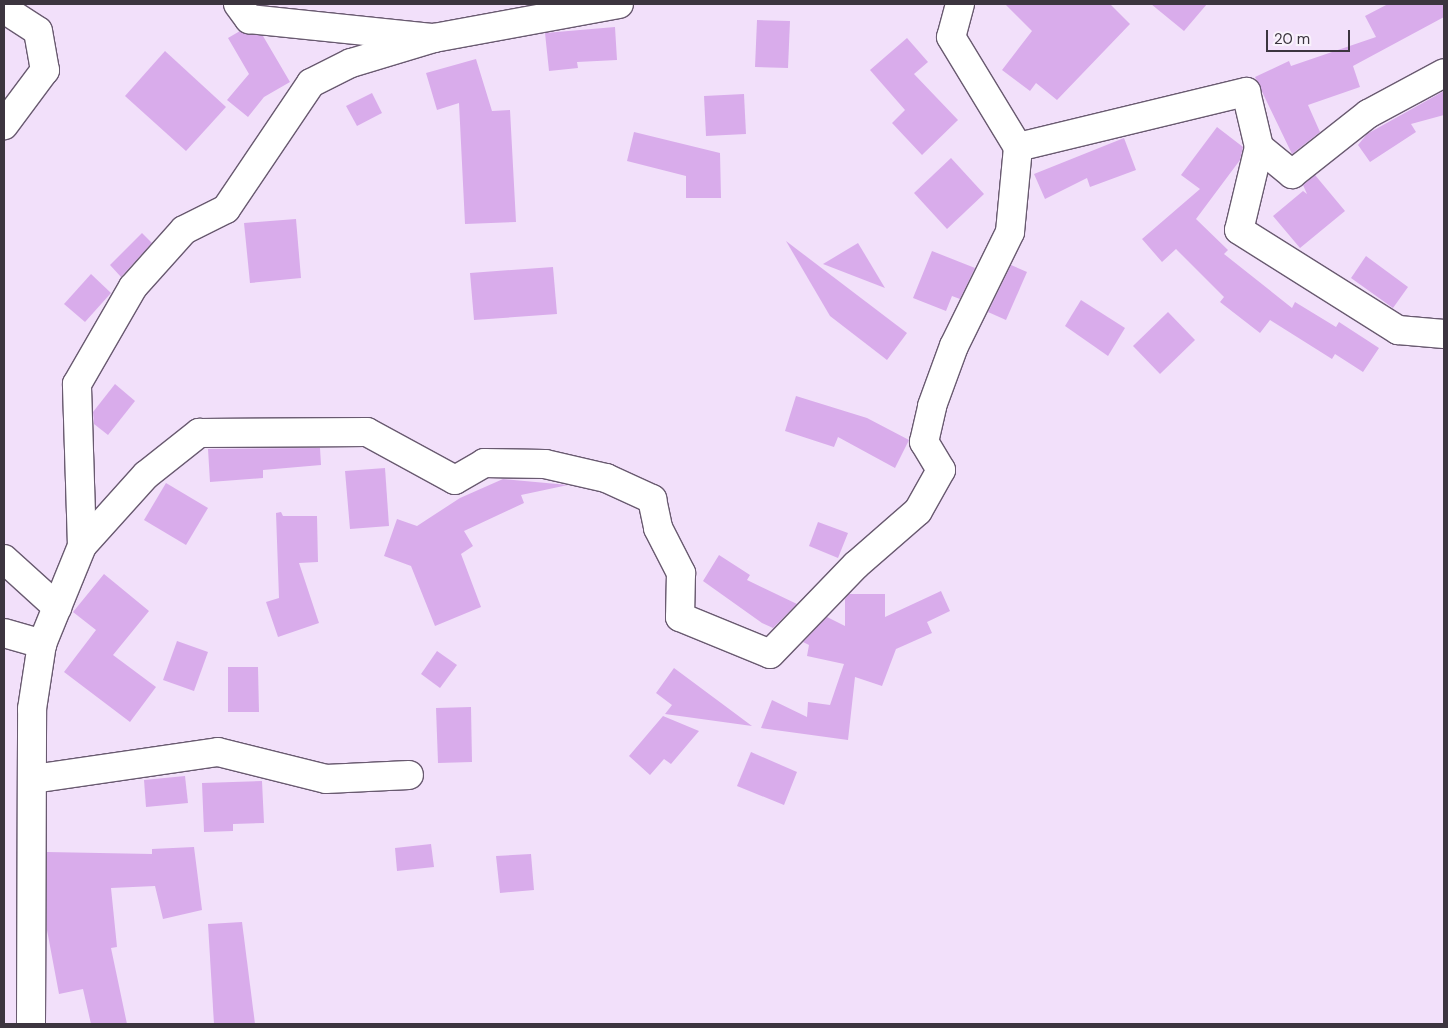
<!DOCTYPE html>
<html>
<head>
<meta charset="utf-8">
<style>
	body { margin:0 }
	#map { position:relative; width:1448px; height:1028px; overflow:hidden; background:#f2e0fa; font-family:"DM Sans",sans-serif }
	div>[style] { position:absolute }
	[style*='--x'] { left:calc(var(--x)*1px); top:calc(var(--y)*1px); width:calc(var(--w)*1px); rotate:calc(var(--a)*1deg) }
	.building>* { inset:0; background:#d9aceb }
	.roads { filter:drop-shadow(1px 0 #695a70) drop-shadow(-1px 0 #695a70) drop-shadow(0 1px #695a70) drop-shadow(0 -1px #695a70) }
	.minor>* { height:28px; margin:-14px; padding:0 14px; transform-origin:14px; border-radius:14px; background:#fff }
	span { translate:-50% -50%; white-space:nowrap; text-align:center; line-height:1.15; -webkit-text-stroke:4px #f9f2fc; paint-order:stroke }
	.frame { position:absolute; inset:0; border:5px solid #3c353f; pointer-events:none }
	.scale { position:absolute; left:1266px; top:30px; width:84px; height:22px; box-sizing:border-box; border:2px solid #3c353f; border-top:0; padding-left:6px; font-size:15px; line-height:18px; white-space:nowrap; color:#3c353f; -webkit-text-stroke:4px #f9f2fc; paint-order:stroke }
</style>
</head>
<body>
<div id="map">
	<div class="building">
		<i style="clip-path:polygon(1005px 4px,1110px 4px,1130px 24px,1057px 100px,1036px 83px,1030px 91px,1002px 70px,1032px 31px)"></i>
		<i style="clip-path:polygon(1151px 4px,1207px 4px,1184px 31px)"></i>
		<i style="clip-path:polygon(1388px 4px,1444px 4px,1444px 17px,1353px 66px,1360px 87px,1308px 105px,1320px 132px,1292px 154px,1255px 77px,1289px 61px,1291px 66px,1376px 37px,1365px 16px)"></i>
		<i style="clip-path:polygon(757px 20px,790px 21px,788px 68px,755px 67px)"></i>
		<i style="clip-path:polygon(615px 27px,617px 60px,577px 62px,578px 68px,549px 71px,545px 33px)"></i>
		<i style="clip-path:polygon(240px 31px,263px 36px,290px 82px,264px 97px,248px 117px,227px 100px,249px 74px,228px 38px)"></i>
		<i style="clip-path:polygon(907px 38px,928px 62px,914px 74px,958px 120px,922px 155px,892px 123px,905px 110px,870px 70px)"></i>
		<i style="clip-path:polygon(165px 51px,226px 107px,186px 151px,125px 96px)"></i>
		<i style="clip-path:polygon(476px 59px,492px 111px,510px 110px,516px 222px,465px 224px,459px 103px,437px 110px,426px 73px)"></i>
		<i style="clip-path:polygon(1444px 91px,1444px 115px,1411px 124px,1416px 132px,1370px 162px,1358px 145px,1367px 134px)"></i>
		<i style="clip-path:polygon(372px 93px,382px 113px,357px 126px,346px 106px)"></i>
		<i style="clip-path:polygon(744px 94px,746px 134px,706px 136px,704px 96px)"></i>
		<i style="clip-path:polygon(1217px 127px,1243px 147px,1240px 160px,1196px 219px,1228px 250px,1224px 254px,1292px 308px,1295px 302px,1336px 327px,1339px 322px,1379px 348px,1363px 372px,1335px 354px,1332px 359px,1270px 320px,1260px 333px,1220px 302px,1224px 297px,1176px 249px,1162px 262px,1142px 239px,1200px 189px,1181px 175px)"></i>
		<i style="clip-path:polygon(634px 132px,720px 153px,721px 198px,686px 198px,686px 176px,627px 161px)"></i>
		<i style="clip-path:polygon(1124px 138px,1136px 170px,1090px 187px,1087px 178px,1045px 199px,1034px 174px)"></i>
		<i style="clip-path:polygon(951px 158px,984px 194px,947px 229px,914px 193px)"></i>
		<i style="clip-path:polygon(1315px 175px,1345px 211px,1300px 248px,1273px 216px,1303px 191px,1307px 194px,1303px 185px)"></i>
		<i style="clip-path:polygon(296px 219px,301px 278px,250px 283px,244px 223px)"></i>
		<i style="clip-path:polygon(142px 233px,152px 243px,121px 277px,110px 265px)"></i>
		<i style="clip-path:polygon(786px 241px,907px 333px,887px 360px,830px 316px)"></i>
		<i style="clip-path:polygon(858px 243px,885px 288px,823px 264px)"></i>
		<i style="clip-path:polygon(932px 251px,975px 268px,960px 299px,952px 296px,946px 311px,913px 298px)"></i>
		<i style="clip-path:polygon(1366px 256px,1408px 287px,1393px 308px,1351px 278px)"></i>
		<i style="clip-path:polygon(1011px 265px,1027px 272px,1006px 320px,988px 312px)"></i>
		<i style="clip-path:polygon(553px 267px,557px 314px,474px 320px,470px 273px)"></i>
		<i style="clip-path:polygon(91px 274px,111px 293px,85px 322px,64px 304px)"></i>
		<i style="clip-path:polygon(1081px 300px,1125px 328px,1108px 356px,1065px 326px)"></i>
		<i style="clip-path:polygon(1168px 312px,1195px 340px,1160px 374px,1133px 346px)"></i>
		<i style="clip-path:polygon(115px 384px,135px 401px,108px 435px,94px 424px,93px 412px)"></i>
		<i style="clip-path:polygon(796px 396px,867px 418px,909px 440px,895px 468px,838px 437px,834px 447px,785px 431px)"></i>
		<i style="clip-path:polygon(320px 448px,321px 465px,263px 470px,263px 478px,210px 482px,208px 449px)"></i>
		<i style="clip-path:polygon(385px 468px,389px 526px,350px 529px,345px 471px)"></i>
		<i style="clip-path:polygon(503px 479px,568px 485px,521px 495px,524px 503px,464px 531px,473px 546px,461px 554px,481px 607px,435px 626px,411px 566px,384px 556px,397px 519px,417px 526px,460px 498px)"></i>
		<i style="clip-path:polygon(166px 483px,208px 508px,186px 545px,144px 520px)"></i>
		<i style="clip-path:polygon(281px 512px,283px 516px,317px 516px,318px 562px,299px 563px,319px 623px,278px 637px,266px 602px,279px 598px,276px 513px)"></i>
		<i style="clip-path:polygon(818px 522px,848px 533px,838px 558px,809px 546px)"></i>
		<i style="clip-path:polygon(719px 555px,750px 575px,747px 580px,797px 604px,773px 628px,762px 623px,703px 581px)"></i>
		<i style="clip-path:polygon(104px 574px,149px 611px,113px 655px,156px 687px,130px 722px,64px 672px,96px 630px,73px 612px)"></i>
		<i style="clip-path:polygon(941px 591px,950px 611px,927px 622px,932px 633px,896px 649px,882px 686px,855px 677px,848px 740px,761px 728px,772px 700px,807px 717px,808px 702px,830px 705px,844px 664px,807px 656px,809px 645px,803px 642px,827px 617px,845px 626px,845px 599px,849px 594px,885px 594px,885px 617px)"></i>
		<i style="clip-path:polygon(177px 641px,208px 652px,194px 691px,163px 680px)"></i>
		<i style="clip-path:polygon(437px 651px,457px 665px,440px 688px,421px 674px)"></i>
		<i style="clip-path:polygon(228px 667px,258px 667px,259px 712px,228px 712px)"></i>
		<i style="clip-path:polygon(674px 668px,752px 726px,665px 714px,672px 705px,656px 693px)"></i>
		<i style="clip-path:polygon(471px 707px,472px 762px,438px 763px,436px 708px)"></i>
		<i style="clip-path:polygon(663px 716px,699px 731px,671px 764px,664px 759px,650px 775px,629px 756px)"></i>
		<i style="clip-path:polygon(751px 752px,797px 772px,784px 805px,737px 786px)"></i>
		<i style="clip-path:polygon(185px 776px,188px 803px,146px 807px,144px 780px)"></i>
		<i style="clip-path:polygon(262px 781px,264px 823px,233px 824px,233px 831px,204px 832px,202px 783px)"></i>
		<i style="clip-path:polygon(431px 844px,434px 867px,397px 871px,395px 848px)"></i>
		<i style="clip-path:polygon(194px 847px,202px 910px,163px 919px,155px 886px,111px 888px,117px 947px,111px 948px,127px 1024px,91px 1024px,83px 989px,59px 994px,47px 930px,47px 852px,152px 854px,152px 849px)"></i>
		<i style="clip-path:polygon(531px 854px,534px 890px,500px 893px,496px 856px)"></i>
		<i style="clip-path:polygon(242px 922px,255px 1024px,214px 1024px,208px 924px)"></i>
	</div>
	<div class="roads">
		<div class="minor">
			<i style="--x:238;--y:4;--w:19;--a:54"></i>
			<i style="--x:249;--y:19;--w:186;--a:5.9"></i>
			<i style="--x:434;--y:38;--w:188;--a:-10.4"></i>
			<i style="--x:960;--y:4;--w:34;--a:105"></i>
			<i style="--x:951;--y:37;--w:129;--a:58.7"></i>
			<i style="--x:1018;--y:147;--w:235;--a:-13.6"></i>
			<i style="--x:1246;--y:92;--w:57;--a:76.7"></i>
			<i style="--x:1259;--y:147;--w:85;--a:103.5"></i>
			<i style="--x:1239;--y:230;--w:188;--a:32.2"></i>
			<i style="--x:1398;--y:330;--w:46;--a:5"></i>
			<i style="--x:4;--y:9;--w:40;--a:32.9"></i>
			<i style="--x:38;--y:31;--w:40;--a:80"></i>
			<i style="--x:45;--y:70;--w:69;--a:126.7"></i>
			<i style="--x:1259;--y:147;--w:43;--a:39.3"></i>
			<i style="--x:1292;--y:174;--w:97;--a:-38.3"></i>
			<i style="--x:1368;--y:114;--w:86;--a:-28.3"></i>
			<i style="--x:82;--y:546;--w:96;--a:-48"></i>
			<i style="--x:146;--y:475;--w:68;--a:-38.4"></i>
			<i style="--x:199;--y:433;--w:168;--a:-0.3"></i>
			<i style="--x:367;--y:432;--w:100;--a:28.6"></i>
			<i style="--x:455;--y:480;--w:34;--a:-30"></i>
			<i style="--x:484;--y:463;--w:61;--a:0.9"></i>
			<i style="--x:545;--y:464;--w:63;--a:12.9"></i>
			<i style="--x:606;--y:478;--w:51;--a:24.5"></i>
			<i style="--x:652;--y:499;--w:30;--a:78"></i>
			<i style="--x:658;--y:528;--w:51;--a:62.9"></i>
			<i style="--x:681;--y:573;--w:44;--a:91.3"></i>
			<i style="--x:680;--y:617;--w:97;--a:22.3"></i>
			<i style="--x:770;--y:654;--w:124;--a:-46"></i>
			<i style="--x:856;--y:565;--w:82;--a:-41.1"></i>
			<i style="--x:918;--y:511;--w:47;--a:-60.7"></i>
			<i style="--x:941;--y:470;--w:33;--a:-121"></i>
			<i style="--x:924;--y:442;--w:37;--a:-77"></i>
			<i style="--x:932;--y:406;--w:64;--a:-69.9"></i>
			<i style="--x:954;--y:346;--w:127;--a:-63.8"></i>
			<i style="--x:1010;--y:232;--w:85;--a:-84.6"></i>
			<i style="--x:4;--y:559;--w:72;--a:42.2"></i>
			<i style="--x:4;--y:633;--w:40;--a:16"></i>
			<i style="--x:33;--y:779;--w:187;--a:-8.3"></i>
			<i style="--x:218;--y:752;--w:111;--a:14"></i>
			<i style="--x:326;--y:779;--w:83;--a:-2.8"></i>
			<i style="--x:31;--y:1024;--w:315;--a:-89.8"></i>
			<i style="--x:32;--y:709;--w:66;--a:-81.3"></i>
			<i style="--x:42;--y:644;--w:106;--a:-67.8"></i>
			<i style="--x:82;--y:546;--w:162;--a:-91.8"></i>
			<i style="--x:77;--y:384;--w:112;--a:-60"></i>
			<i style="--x:133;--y:287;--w:76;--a:-48.2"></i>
			<i style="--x:184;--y:230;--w:47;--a:-26.6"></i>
			<i style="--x:226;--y:209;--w:152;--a:-56"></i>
			<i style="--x:311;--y:83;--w:45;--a:-26.6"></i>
			<i style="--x:351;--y:63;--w:87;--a:-16.8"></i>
		</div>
	</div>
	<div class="frame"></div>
	<div class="scale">20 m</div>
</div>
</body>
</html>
